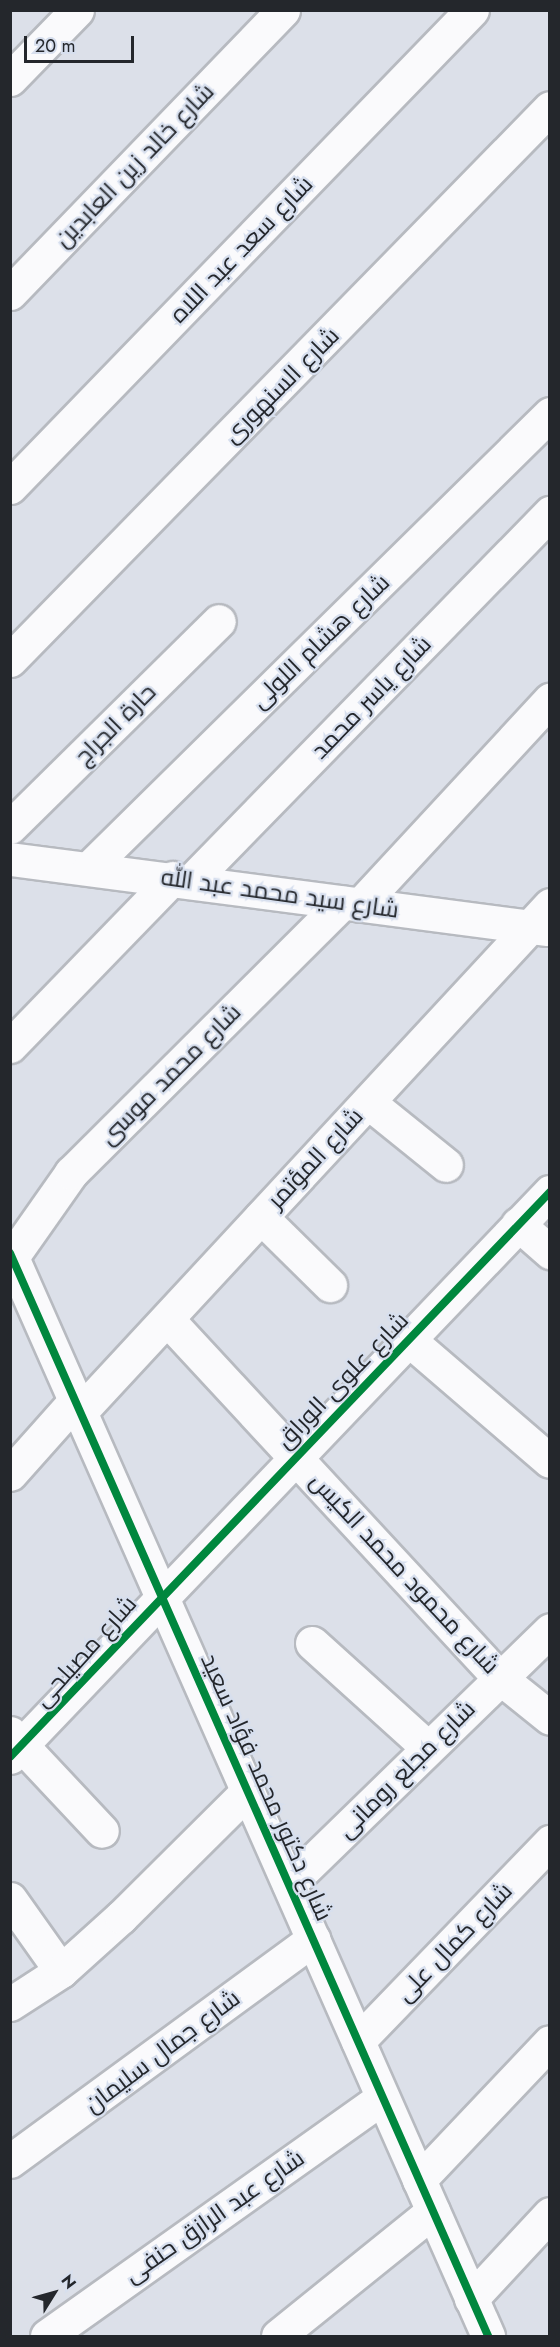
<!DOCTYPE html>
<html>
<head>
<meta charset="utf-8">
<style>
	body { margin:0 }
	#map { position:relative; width:560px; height:2347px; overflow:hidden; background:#dce0e9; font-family:Jost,Cairo,sans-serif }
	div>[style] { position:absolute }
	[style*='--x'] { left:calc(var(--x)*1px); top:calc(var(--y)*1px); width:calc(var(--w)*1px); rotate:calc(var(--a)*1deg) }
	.roads { filter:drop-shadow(2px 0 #b7bac0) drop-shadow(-2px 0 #b7bac0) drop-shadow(0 2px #b7bac0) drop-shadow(0 -2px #b7bac0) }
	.minor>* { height:33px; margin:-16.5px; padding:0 16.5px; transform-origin:16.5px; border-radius:16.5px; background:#fafafc }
	.cycleway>* { height:8px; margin:-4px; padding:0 4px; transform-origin:4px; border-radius:4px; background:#00873e }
	span { translate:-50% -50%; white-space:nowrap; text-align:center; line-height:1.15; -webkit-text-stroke:4.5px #d7dfee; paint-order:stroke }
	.street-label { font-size:24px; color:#24272c }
	.frame { position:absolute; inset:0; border:12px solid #24272c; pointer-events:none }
	.north { position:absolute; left:24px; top:2263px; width:60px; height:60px; -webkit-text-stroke:4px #d7dfee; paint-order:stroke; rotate:53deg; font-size:16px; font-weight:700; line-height:24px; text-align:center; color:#24272c }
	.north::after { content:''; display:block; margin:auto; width:21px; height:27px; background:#24272c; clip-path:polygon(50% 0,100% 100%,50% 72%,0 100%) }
	.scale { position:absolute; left:24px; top:36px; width:110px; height:27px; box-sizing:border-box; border:3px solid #24272c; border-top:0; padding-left:8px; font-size:18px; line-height:21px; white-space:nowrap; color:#24272c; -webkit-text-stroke:4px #d7dfee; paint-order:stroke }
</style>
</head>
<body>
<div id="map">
	<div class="roads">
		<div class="minor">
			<i style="--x:10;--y:79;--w:96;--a:-45.8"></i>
			<i style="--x:10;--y:293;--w:393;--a:-46"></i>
			<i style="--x:10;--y:487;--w:664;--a:-45.92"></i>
			<i style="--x:10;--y:660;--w:772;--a:-45.63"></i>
			<i style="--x:10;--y:827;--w:293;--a:-44.6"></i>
			<i style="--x:10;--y:859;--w:542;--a:7.43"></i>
			<i style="--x:89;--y:868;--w:647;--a:-44.56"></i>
			<i style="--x:192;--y:880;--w:513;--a:-45.71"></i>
			<i style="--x:360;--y:905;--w:280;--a:-47.2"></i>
			<i style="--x:10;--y:1046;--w:234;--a:-45.9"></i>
			<i style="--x:368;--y:1102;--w:100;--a:38.9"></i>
			<i style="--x:261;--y:1217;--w:97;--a:44.6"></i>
			<i style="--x:518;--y:1224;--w:43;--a:41.2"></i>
			<i style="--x:10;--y:1253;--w:1184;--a:66.18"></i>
			<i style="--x:12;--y:1257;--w:103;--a:-54.9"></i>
			<i style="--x:71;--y:1173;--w:383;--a:-44.9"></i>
			<i style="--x:167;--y:1319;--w:488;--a:47.2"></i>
			<i style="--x:499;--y:1677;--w:65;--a:38.8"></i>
			<i style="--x:408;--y:1339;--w:187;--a:40.7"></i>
			<i style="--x:81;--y:1411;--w:690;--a:-47.17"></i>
			<i style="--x:10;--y:1474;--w:99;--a:-48.3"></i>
			<i style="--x:312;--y:1643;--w:155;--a:42.1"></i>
			<i style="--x:10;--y:1733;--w:134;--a:46.8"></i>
			<i style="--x:10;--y:1757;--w:782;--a:-46.3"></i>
			<i style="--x:289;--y:1884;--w:364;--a:-44.2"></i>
			<i style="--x:10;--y:1899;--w:88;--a:54.7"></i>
			<i style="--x:10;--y:2004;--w:61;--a:-32.9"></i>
			<i style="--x:61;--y:1971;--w:81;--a:-42"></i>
			<i style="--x:121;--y:1917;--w:179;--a:-44.8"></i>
			<i style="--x:358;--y:2041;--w:277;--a:-46"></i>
			<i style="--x:10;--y:2161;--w:376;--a:-36.2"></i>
			<i style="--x:419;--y:2180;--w:190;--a:-46.5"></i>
			<i style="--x:471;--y:2299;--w:116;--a:-47.1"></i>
			<i style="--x:47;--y:2336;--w:411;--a:-35.4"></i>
			<i style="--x:278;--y:2336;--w:199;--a:-38.9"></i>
		</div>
	</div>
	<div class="cycleway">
		<i style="--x:10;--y:1253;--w:1184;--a:66.18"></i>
		<i style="--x:10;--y:1757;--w:782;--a:-46.3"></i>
	</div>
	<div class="street-label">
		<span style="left:134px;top:165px;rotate:-46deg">شارع خالد زين العابدين</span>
		<span style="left:241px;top:249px;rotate:-46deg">شارع سعد عبد اللاه</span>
		<span style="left:281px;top:385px;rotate:-45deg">شارع السنهورى</span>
		<span style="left:320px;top:641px;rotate:-44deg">شارع هشام اللولى</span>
		<span style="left:371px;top:697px;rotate:-46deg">شارع ياسر محمد</span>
		<span style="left:115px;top:724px;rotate:-45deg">حارة الجراج</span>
		<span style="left:280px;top:893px;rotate:8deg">شارع سيد محمد عبد الله</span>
		<span style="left:170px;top:1074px;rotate:-45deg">شارع محمد موسى</span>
		<span style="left:315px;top:1158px;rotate:-47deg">شارع المؤتمر</span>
		<span style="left:342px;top:1380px;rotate:-46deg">شارع علوى الوراق</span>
		<span style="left:405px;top:1573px;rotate:47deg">شارع محمود محمد الكيس</span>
		<span style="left:85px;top:1651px;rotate:-48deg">شارع مصيلحى</span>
		<span style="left:406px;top:1769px;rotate:-45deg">شارع مجلع رومانى</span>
		<span style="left:267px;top:1787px;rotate:66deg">شارع دكتور محمد فؤاد سعيد</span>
		<span style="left:454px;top:1942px;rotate:-46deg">شارع كمال على</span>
		<span style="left:162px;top:2051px;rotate:-37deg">شارع جمال سليمان</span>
		<span style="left:214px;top:2216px;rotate:-35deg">شارع عبد الرازق حنفى</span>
	</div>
	<div class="frame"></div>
	<div class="north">N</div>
	<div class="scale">20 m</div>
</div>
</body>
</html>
